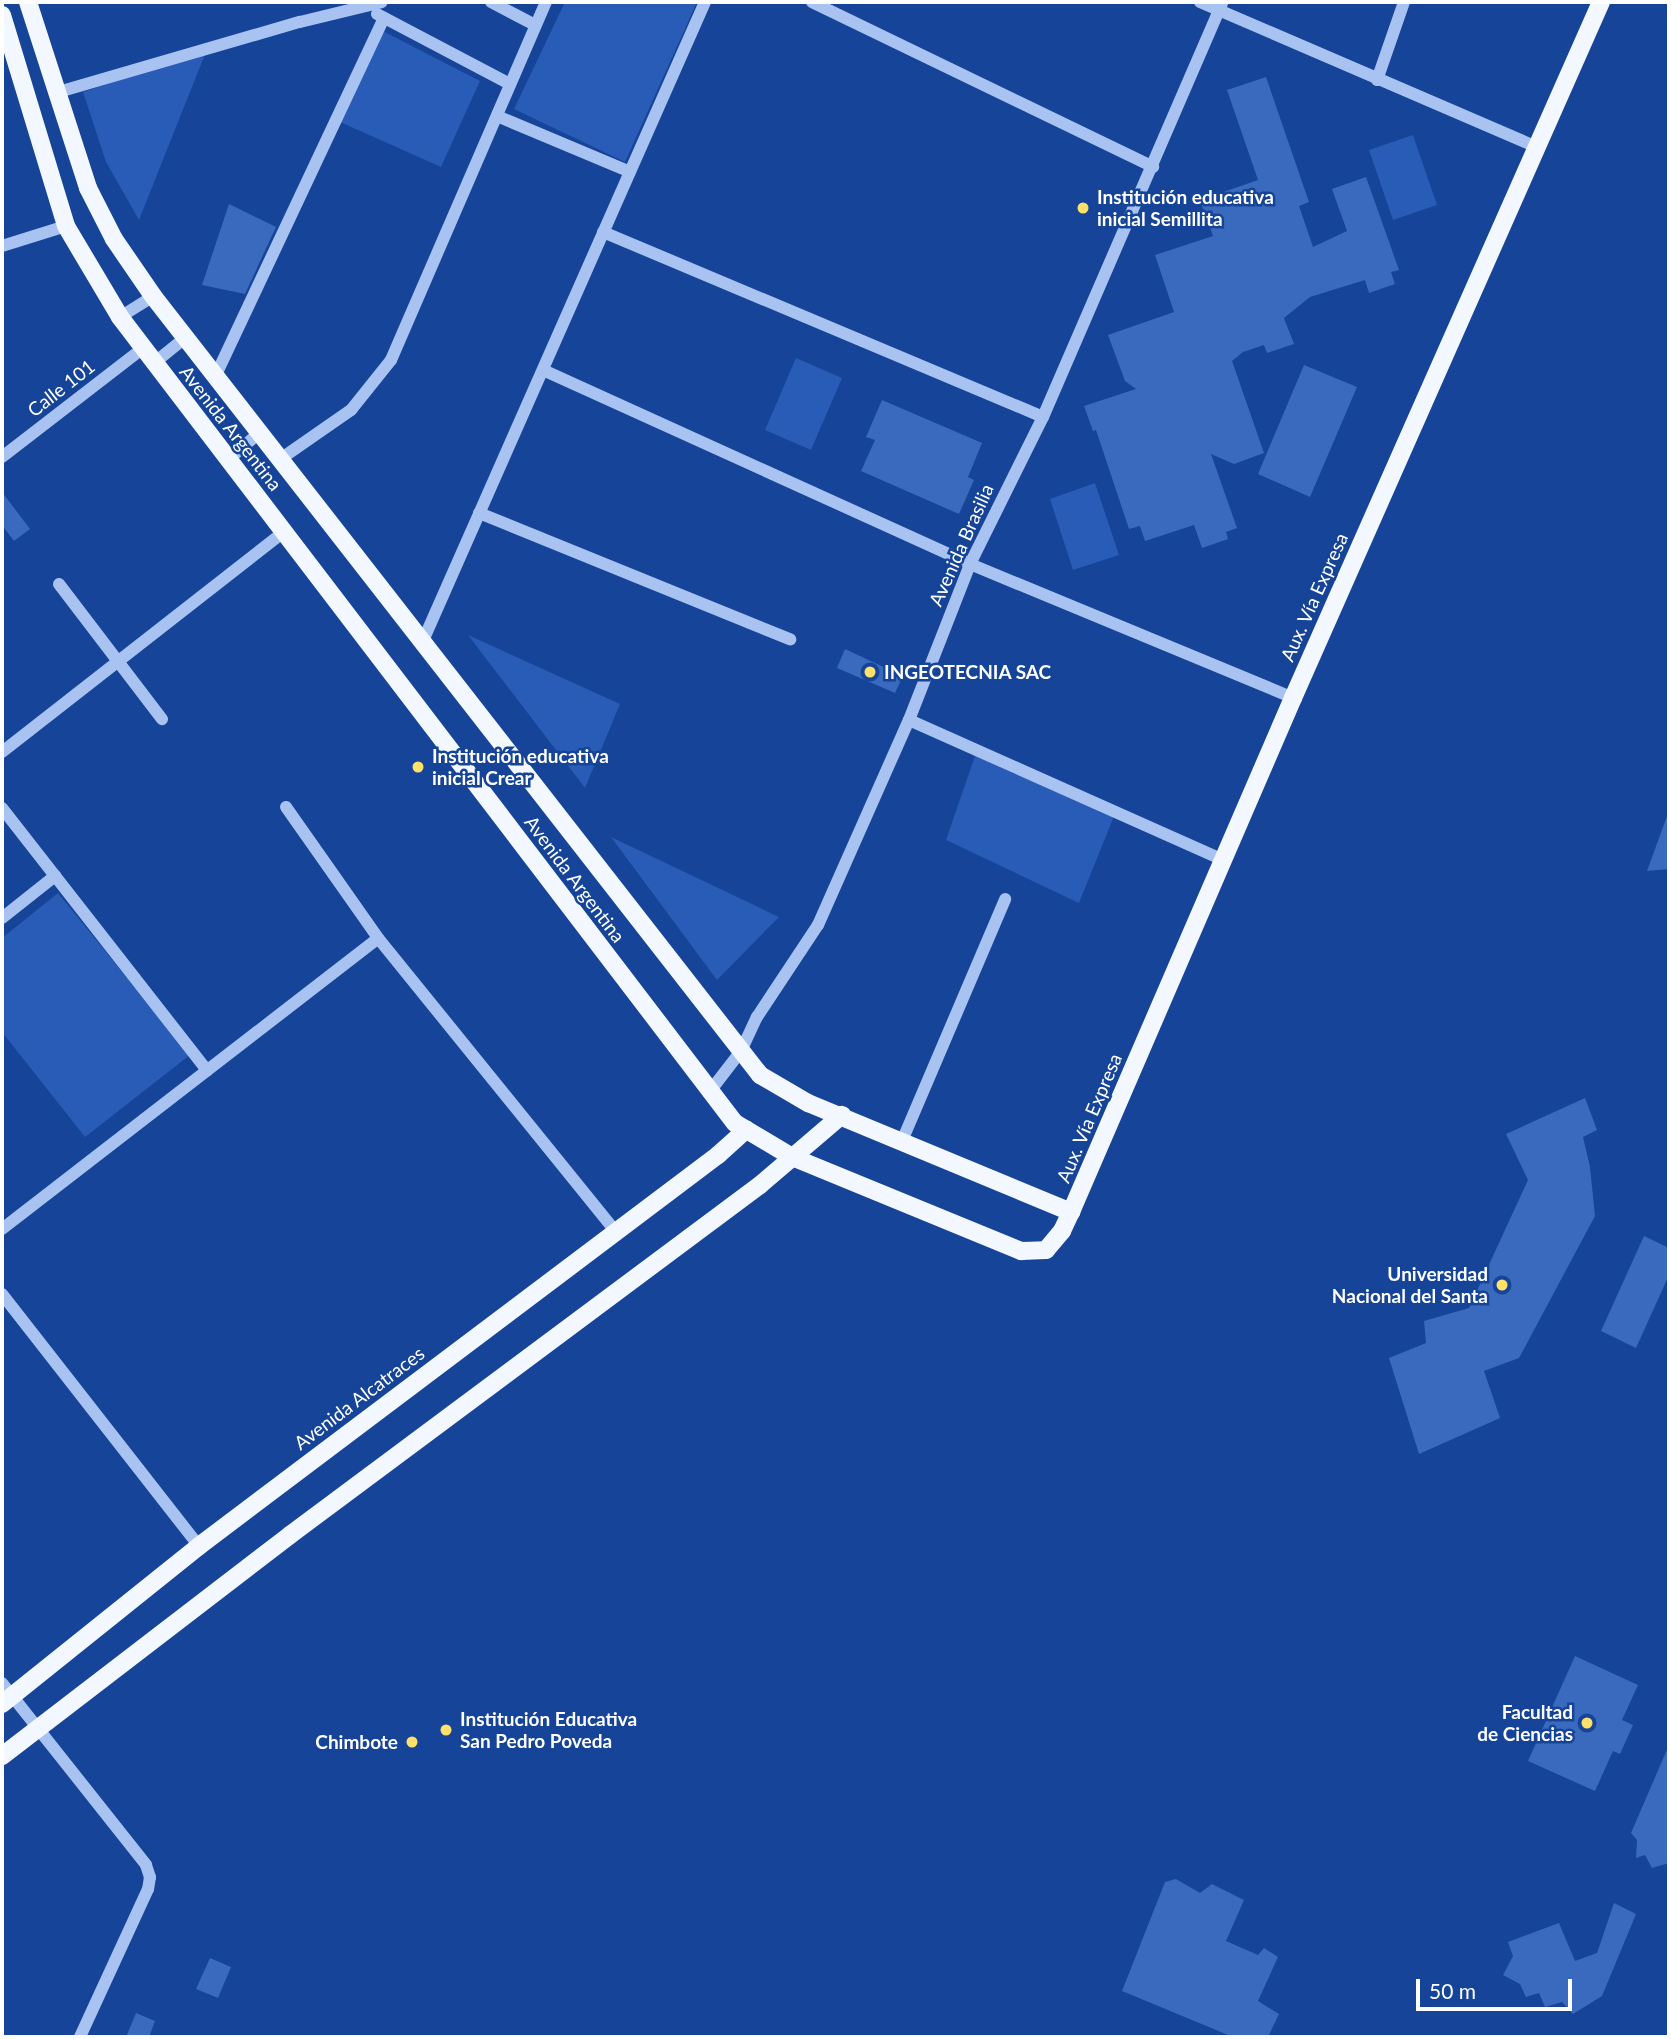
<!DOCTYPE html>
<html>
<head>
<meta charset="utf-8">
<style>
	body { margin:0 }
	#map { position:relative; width:1671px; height:2039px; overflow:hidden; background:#154498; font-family:Lato,sans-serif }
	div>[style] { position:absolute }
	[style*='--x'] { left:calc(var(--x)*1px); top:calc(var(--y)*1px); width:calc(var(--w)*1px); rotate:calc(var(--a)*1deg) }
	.green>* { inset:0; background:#295cb6 }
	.building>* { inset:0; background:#3a6abd }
	.minor>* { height:12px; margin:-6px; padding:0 6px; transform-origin:6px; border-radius:6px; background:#a8c3f2 }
	.major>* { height:18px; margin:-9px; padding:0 9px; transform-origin:9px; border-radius:9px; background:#f3f7ff }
	.dots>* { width:19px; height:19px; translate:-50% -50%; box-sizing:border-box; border:4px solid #154498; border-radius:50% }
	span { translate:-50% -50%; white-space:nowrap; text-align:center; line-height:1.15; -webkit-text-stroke:5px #154498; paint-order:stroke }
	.poi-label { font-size:19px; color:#fff; font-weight:700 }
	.left { translate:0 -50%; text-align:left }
	.right { translate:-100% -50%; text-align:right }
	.street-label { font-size:19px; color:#fff }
	.frame { position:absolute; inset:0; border:4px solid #fff; pointer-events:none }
	.scale { position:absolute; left:1416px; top:1979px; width:156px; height:32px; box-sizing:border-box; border:4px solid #fff; border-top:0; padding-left:9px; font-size:21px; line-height:24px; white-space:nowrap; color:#fff; -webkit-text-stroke:5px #154498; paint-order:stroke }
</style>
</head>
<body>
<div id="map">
	<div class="green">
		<i style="clip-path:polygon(565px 2px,697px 2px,625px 162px,514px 109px)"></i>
		<i style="clip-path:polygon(375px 27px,480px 81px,441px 167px,331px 118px)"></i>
		<i style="clip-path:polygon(206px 52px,139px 220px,106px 162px,83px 92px)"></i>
		<i style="clip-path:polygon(1413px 135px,1437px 205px,1393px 220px,1369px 150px)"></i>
		<i style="clip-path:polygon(796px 358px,842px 378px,811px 450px,765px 430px)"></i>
		<i style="clip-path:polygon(1095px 483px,1119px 555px,1073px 570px,1050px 499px)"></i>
		<i style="clip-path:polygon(468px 635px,620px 704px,585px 788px)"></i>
		<i style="clip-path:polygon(976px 753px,1114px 816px,1079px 903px,946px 840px)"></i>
		<i style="clip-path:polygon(611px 837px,779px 917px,717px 980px)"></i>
		<i style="clip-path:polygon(58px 893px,190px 1055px,85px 1137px,2px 1032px,2px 938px)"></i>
	</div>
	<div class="building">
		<i style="clip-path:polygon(1266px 77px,1309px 202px,1299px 206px,1313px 247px,1347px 231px,1332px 189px,1366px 177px,1399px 270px,1391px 272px,1395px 284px,1369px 293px,1365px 280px,1310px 297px,1284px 318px,1294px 344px,1267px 353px,1264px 345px,1243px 352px,1232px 361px,1264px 453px,1234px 464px,1211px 454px,1237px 528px,1226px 532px,1228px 539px,1202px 548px,1194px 525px,1145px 541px,1140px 526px,1129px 529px,1096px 430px,1093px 431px,1084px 406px,1136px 389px,1125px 381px,1108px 335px,1174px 312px,1155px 255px,1213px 236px,1200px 200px,1258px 180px,1227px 90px)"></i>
		<i style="clip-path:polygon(229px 204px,276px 227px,245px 294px,202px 285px)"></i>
		<i style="clip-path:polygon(1304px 365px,1357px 387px,1310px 497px,1258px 474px)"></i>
		<i style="clip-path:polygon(882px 400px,982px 443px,968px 477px,974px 480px,959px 514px,861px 471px,875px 440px,866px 437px)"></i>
		<i style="clip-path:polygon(2px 492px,30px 529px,14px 541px,2px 525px)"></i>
		<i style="clip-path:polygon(845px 649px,903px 676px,895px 693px,837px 668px)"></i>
		<i style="clip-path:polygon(1667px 816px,1669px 869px,1647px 871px)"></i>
		<i style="clip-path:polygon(1585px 1098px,1597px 1130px,1583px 1137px,1590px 1167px,1595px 1216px,1519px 1358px,1484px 1371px,1500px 1418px,1419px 1454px,1389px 1358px,1426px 1343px,1424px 1321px,1469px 1308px,1528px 1180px,1506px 1134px)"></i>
		<i style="clip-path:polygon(1644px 1236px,1669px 1248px,1669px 1275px,1636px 1348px,1601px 1331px)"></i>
		<i style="clip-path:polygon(1575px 1656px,1638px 1685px,1622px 1720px,1633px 1725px,1620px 1754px,1613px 1751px,1595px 1791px,1528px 1761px)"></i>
		<i style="clip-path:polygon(1669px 1745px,1669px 1863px,1652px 1868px,1645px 1855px,1636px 1858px,1637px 1840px,1631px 1833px)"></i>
		<i style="clip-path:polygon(1176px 1879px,1200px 1893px,1212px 1884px,1244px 1900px,1226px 1941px,1258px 1955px,1264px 1948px,1278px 1957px,1258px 2001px,1279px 2014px,1268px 2037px,1233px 2037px,1122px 1991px,1165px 1882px)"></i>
		<i style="clip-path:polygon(1614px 1903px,1636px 1914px,1602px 1996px,1573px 2014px,1562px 2002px,1545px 2007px,1539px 1993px,1526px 1997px,1520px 1984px,1503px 1975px,1513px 1956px,1508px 1942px,1559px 1923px,1575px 1961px,1597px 1953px)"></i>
		<i style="clip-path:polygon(210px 1958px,231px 1967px,218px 1998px,196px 1989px)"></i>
		<i style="clip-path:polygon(136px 2013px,155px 2021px,149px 2037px,126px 2037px)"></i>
	</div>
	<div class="minor">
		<i style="--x:491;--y:2;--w:50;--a:27.6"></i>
		<i style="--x:812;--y:2;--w:379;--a:25.8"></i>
		<i style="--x:1200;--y:2;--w:367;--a:23.3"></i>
		<i style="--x:377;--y:14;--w:150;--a:27.8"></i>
		<i style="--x:1377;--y:80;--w:83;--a:-70.9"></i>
		<i style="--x:55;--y:93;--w:255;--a:-16.2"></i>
		<i style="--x:300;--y:22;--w:84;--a:-13.7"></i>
		<i style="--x:497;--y:116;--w:144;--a:22.8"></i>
		<i style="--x:603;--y:232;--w:477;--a:22.8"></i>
		<i style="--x:2;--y:246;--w:67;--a:-17.4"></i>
		<i style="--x:120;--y:317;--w:39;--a:-32"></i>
		<i style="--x:154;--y:363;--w:40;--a:-39"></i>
		<i style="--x:543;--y:370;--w:469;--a:24.4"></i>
		<i style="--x:970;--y:564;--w:350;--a:22.5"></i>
		<i style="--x:215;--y:377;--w:397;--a:-64.8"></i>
		<i style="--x:2;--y:457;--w:178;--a:-37.7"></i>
		<i style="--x:229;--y:459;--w:40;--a:-41"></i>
		<i style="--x:279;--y:460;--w:88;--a:-34.8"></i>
		<i style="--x:351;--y:410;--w:64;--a:-51.3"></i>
		<i style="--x:391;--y:360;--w:390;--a:-66.6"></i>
		<i style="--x:479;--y:513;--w:336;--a:22.1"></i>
		<i style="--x:59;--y:584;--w:170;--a:52.7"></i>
		<i style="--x:422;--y:643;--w:701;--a:-66.18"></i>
		<i style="--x:909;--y:720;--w:344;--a:24"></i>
		<i style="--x:2;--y:752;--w:359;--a:-38"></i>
		<i style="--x:286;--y:807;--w:160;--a:54.9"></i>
		<i style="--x:378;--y:938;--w:377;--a:51"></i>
		<i style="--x:2;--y:808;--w:333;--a:52"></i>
		<i style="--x:2;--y:918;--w:68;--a:-38.4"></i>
		<i style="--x:711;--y:1090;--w:49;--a:-52.4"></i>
		<i style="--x:741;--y:1051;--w:38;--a:-65"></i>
		<i style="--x:757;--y:1017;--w:110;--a:-56.5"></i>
		<i style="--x:818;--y:925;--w:224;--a:-66.1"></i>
		<i style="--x:909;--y:720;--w:168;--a:-68.6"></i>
		<i style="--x:970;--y:564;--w:164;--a:-63.6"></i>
		<i style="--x:1043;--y:417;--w:452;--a:-66.6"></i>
		<i style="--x:902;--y:1141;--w:263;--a:-66.9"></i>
		<i style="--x:2;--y:1229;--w:475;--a:-37.7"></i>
		<i style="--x:2;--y:1294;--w:320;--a:52"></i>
		<i style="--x:2;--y:1683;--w:232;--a:51.6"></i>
		<i style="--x:146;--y:1865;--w:13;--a:72"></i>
		<i style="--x:150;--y:1877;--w:12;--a:99"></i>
		<i style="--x:148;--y:1889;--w:163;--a:114.7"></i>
	</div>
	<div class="major">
		<i style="--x:28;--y:2;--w:195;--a:72.1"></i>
		<i style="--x:88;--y:188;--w:57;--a:63"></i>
		<i style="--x:114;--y:239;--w:69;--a:55.6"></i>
		<i style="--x:153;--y:296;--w:988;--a:52.07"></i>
		<i style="--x:760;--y:1075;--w:56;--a:30.3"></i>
		<i style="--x:808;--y:1103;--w:285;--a:22.5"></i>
		<i style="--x:2;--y:15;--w:220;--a:73.1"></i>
		<i style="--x:66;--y:226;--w:106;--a:59.3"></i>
		<i style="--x:120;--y:317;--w:1014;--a:52.66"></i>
		<i style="--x:735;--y:1123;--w:66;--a:30.8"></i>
		<i style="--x:792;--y:1157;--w:248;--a:22.3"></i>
		<i style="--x:1021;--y:1251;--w:25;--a:-2"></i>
		<i style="--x:1046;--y:1250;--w:25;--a:-50"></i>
		<i style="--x:1062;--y:1231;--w:21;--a:-65"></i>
		<i style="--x:1071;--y:1212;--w:560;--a:-66.64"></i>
		<i style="--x:1293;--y:698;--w:761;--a:-66.13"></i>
		<i style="--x:2;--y:1704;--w:253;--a:-38.7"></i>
		<i style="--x:199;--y:1546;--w:650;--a:-36.99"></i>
		<i style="--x:718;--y:1155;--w:38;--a:-42"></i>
		<i style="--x:2;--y:1756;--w:363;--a:-37.5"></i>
		<i style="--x:290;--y:1535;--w:586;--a:-36.67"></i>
		<i style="--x:760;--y:1185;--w:108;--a:-40.5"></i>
	</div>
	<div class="dots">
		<i style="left:1083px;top:208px;background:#ffe069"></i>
		<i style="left:870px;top:672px;background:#ffe069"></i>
		<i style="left:418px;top:767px;background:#ffe069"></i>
		<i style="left:1502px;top:1285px;background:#ffe069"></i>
		<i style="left:1587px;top:1723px;background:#ffe069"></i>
		<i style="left:446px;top:1730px;background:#ffe069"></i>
		<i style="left:412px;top:1742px;background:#ffe069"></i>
	</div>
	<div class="poi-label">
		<span class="left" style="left:1097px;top:208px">Institución educativa<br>inicial Semillita</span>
		<span class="left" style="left:884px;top:672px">INGEOTECNIA SAC</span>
		<span class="left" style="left:432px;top:767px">Institución educativa<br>inicial Crear</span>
		<span class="right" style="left:1488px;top:1285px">Universidad<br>Nacional del Santa</span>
		<span class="right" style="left:1573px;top:1723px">Facultad<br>de Ciencias</span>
		<span class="left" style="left:460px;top:1730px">Institución Educativa<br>San Pedro Poveda</span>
		<span class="right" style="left:398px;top:1742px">Chimbote</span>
	</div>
	<div class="street-label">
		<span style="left:61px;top:388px;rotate:-38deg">Calle 101</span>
		<span style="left:231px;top:428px;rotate:52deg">Avenida Argentina</span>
		<span style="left:961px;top:545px;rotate:-66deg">Avenida Brasilia</span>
		<span style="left:1314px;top:597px;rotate:-66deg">Aux. Vía Expresa</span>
		<span style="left:575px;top:879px;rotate:53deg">Avenida Argentina</span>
		<span style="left:1089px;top:1118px;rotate:-67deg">Aux. Vía Expresa</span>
		<span style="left:359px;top:1398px;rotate:-37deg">Avenida Alcatraces</span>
	</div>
	<div class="frame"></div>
	<div class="scale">50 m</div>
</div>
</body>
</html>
